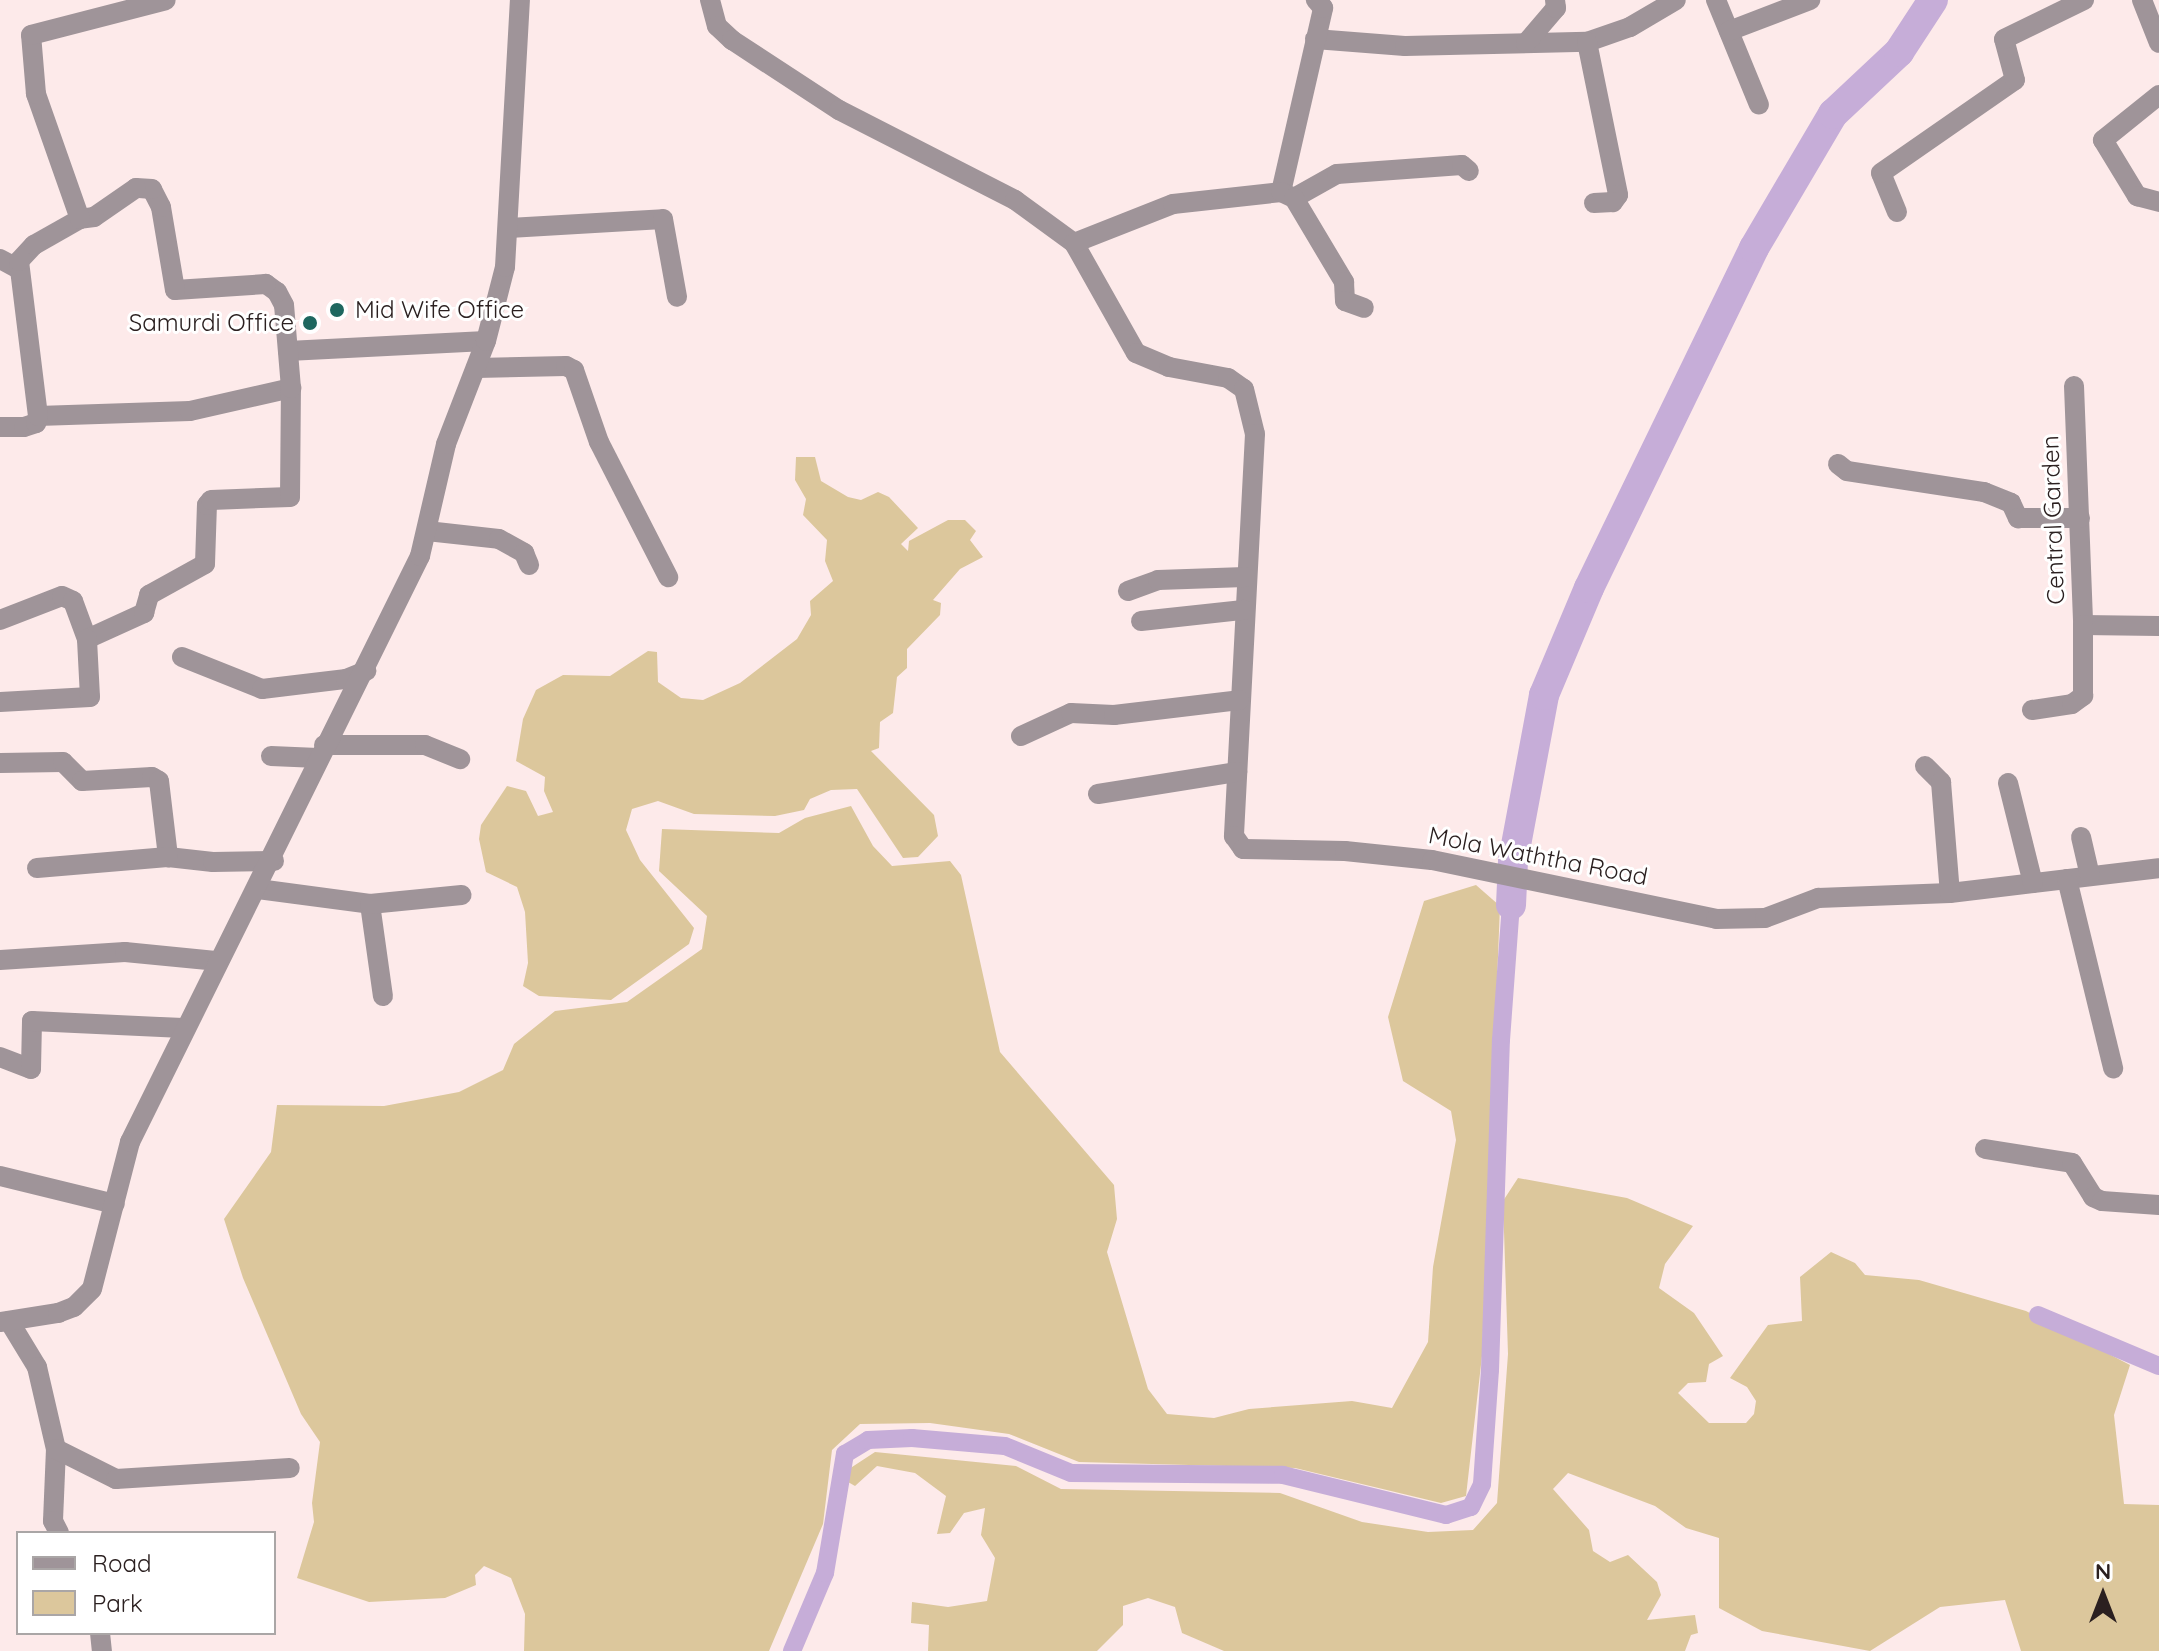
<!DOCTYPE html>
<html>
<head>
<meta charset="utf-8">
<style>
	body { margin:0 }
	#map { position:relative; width:2159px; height:1651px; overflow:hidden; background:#fdeaea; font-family:Quicksand,sans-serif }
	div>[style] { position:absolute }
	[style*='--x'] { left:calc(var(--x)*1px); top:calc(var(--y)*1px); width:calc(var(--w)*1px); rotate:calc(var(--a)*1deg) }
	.green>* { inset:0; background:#dcc79c }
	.canal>* { height:18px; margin:-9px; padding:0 9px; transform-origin:9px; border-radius:9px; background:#c6add8 }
	.river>* { height:30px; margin:-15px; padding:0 15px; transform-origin:15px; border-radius:15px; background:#c6add8 }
	.minor>* { height:20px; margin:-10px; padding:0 10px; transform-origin:10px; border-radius:10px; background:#9f9499 }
	.tertiary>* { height:20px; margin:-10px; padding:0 10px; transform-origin:10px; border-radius:10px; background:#9f9499 }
	.dots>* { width:22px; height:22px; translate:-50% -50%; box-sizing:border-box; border:4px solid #fff; border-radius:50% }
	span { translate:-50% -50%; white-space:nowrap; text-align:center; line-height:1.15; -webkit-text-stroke:6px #fff; paint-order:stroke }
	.poi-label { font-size:24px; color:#2b2020 }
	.left { translate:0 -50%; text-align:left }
	.right { translate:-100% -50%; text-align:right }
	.street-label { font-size:24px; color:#2b2020 }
	.legend { position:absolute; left:16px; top:1531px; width:260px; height:104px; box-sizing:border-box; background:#fff; border:2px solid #aaa6a6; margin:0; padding:10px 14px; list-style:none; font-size:24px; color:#2b2020 }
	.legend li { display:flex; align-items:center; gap:16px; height:40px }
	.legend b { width:40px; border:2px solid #aaa6a6 }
	.north { position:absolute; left:2063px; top:1555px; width:80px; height:80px; -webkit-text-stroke:6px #fff; paint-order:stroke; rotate:0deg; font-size:22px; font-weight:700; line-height:32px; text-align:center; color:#2b2020 }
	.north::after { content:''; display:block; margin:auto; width:28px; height:36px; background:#2b2020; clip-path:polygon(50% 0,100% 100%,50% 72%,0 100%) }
</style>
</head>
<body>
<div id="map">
	<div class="green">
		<i style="clip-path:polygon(796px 457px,815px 457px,821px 481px,848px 497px,861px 500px,878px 492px,889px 497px,918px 528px,901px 544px,908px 551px,909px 541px,948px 520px,965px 520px,976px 531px,970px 540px,983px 557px,960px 569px,933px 600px,941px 603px,940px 615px,907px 649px,907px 668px,897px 677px,893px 713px,880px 722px,879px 748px,871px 751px,934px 815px,938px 836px,918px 857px,903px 858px,857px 789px,831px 790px,810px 799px,804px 810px,775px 816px,694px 814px,658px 801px,632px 809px,626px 830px,640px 860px,694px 928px,689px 944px,611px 1000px,539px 996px,523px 986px,528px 963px,525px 912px,517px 887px,486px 872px,479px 839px,481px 825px,507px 786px,526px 791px,538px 816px,553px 812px,544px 791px,545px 777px,516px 761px,523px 719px,536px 690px,563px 675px,610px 676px,648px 651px,657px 652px,658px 682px,681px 698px,703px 700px,740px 683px,797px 639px,811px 615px,810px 601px,833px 581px,825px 561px,827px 540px,803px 515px,806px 499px,795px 480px)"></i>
		<i style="clip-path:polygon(851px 806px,873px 846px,892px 866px,950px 861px,961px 875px,1000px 1052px,1114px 1185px,1117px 1219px,1107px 1252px,1148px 1389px,1167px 1414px,1214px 1418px,1249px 1409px,1352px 1401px,1392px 1408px,1428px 1342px,1433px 1267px,1456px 1140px,1451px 1111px,1403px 1081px,1388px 1017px,1424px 901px,1476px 885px,1500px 906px,1482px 1356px,1466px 1496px,1441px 1503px,1295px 1468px,1079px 1462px,1009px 1434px,930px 1423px,860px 1424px,832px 1450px,823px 1524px,769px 1651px,524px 1651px,525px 1614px,511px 1578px,484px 1566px,475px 1575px,476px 1585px,445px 1598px,369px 1602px,297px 1578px,314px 1522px,312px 1503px,320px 1442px,301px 1414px,243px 1278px,224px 1219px,271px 1152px,277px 1105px,384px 1106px,459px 1092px,503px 1070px,514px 1044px,555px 1011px,627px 1002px,702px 949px,707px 916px,659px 871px,662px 829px,779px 833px,805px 818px)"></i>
		<i style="clip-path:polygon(1518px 1178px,1627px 1198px,1693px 1226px,1665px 1264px,1659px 1288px,1694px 1313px,1723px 1356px,1709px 1364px,1706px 1382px,1688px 1383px,1678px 1393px,1709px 1423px,1746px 1423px,1754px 1414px,1756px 1401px,1747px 1387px,1730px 1378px,1768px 1325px,1802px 1321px,1800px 1277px,1831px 1252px,1855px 1263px,1865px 1275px,1919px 1280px,2026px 1311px,2130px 1365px,2114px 1415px,2124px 1504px,2159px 1505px,2159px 1651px,2021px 1651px,2005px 1600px,1940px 1607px,1870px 1651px,1762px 1631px,1719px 1608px,1719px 1538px,1686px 1528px,1655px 1506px,1568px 1473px,1553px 1489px,1589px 1530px,1593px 1551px,1610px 1562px,1628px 1555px,1657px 1582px,1661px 1595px,1647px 1620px,1695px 1615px,1698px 1633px,1691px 1635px,1685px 1651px,1224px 1651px,1182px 1633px,1175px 1607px,1148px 1598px,1123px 1606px,1123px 1625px,1097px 1651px,928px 1651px,929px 1625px,911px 1623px,912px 1602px,948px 1607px,987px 1601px,995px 1558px,981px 1535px,985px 1508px,964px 1513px,950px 1533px,937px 1534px,946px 1496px,915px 1473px,877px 1466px,855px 1486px,848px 1482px,849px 1469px,875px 1452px,1016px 1466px,1061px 1489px,1280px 1493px,1362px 1522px,1428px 1532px,1473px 1530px,1497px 1503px,1508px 1354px,1503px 1201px)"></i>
	</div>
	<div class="canal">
		<i style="--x:2038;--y:1315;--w:131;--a:22.9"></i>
		<i style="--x:792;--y:1651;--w:85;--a:-67.1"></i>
		<i style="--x:825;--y:1573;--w:121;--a:-80.5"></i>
		<i style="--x:845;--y:1454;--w:27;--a:-31"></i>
		<i style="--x:868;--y:1440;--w:44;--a:-2.6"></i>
		<i style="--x:912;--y:1438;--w:93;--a:4.9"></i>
		<i style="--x:1005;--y:1446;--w:71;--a:22.2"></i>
		<i style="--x:1071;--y:1473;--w:212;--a:0.5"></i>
		<i style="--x:1283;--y:1475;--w:168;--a:13.8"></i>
		<i style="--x:1446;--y:1515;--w:26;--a:-18"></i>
		<i style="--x:1471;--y:1507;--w:25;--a:-64"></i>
		<i style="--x:1482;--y:1484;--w:114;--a:-86"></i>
		<i style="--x:1490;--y:1370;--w:330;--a:-88.1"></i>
		<i style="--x:1501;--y:1040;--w:135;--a:-85.8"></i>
	</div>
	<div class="river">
		<i style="--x:1511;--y:905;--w:44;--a:-87.4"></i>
		<i style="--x:1513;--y:861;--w:169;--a:-79.4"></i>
		<i style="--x:1544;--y:695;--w:116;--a:-67.2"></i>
		<i style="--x:1589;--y:588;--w:378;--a:-64.1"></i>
		<i style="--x:1754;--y:248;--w:156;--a:-59.5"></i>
		<i style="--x:1833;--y:114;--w:91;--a:-43.2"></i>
		<i style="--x:1899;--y:52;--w:62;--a:-56.8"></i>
	</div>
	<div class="minor">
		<i style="--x:710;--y:0;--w:27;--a:75"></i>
		<i style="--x:717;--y:26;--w:21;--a:43"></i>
		<i style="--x:732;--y:40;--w:128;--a:33.2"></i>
		<i style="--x:839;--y:110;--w:198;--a:27.1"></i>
		<i style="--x:1015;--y:200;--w:73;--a:36.1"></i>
		<i style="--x:1074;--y:243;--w:126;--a:60.6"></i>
		<i style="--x:1136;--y:353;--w:36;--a:23"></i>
		<i style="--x:1169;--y:367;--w:60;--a:10.6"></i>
		<i style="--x:1228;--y:378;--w:19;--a:35"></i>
		<i style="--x:1244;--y:389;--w:46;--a:76.3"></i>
		<i style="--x:1255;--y:434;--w:403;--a:93"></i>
		<i style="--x:1234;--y:836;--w:16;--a:55"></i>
		<i style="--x:1243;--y:849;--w:102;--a:1.1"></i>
		<i style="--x:1345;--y:851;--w:87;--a:5.9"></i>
		<i style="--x:1432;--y:860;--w:290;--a:11.7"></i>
		<i style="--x:1716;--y:919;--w:49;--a:-1.2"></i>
		<i style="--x:1765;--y:918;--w:57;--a:-20.7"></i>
		<i style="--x:1818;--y:898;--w:132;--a:-2.2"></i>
		<i style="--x:1950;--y:893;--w:210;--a:-6.8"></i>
		<i style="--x:1716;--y:0;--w:113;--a:67.7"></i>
		<i style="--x:2142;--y:0;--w:46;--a:68.4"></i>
		<i style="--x:1729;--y:31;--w:87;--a:-20.9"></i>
		<i style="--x:1315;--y:39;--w:90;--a:4.4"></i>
		<i style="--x:1405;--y:46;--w:182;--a:-1.3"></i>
		<i style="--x:1587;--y:42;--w:46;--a:-19.2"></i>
		<i style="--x:1630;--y:27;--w:53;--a:-30.4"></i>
		<i style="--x:1587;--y:42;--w:156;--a:78.5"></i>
		<i style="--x:1618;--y:195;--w:9;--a:126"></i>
		<i style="--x:1613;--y:202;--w:19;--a:177"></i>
		<i style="--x:1526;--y:43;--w:46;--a:-49.4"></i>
		<i style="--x:1556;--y:8;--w:8;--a:-97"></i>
		<i style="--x:2159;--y:95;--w:72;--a:141.2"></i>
		<i style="--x:2103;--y:140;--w:66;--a:58.7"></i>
		<i style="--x:2137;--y:196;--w:23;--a:15"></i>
		<i style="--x:1281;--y:192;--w:189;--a:-77.1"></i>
		<i style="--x:1323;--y:8;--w:11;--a:-131"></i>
		<i style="--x:1294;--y:198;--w:49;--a:-29.2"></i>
		<i style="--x:1337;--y:174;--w:125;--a:-4.1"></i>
		<i style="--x:1462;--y:165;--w:9;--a:41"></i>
		<i style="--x:1897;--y:212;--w:42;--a:-112.3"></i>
		<i style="--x:1881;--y:173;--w:163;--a:-34.8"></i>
		<i style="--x:2015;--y:80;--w:42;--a:-105"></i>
		<i style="--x:2004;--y:39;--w:89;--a:-26"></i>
		<i style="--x:509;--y:228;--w:154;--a:-3.3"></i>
		<i style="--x:663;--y:219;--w:79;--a:79.8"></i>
		<i style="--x:1074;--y:243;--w:106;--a:-21.5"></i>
		<i style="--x:1173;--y:204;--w:109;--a:-6.3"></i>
		<i style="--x:1281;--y:192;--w:14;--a:25"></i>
		<i style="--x:1294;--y:198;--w:98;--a:59.2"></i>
		<i style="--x:1344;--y:282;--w:19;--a:87"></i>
		<i style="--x:1345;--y:301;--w:20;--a:20"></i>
		<i style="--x:0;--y:259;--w:21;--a:28"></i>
		<i style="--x:288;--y:351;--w:198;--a:-2.9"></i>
		<i style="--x:476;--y:368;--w:90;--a:-1.3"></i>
		<i style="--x:566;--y:366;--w:9;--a:27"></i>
		<i style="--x:574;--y:370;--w:76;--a:70.9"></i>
		<i style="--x:599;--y:442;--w:152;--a:62.9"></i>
		<i style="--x:2074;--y:386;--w:239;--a:87.8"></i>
		<i style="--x:2083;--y:625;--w:76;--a:0.8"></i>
		<i style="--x:38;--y:416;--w:152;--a:-1.9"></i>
		<i style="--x:190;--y:411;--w:104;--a:-12.8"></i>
		<i style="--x:0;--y:427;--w:24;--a:0"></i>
		<i style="--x:24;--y:427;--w:13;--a:-18"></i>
		<i style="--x:36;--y:423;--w:7;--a:-74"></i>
		<i style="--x:38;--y:416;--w:156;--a:-97"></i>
		<i style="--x:19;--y:261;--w:22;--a:-47"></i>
		<i style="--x:34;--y:245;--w:53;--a:-29.5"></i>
		<i style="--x:1838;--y:464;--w:11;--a:38"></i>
		<i style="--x:1847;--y:471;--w:139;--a:8.7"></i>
		<i style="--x:1984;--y:492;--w:29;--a:22"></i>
		<i style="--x:2011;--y:503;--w:17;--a:65"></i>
		<i style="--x:2018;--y:518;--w:62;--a:0"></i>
		<i style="--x:427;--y:531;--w:72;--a:6.3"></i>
		<i style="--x:499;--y:539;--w:29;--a:29"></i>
		<i style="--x:524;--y:553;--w:13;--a:67"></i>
		<i style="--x:1128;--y:591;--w:32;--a:-20"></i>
		<i style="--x:1158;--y:580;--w:87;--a:-2"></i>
		<i style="--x:0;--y:620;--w:66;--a:-21.2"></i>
		<i style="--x:62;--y:596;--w:12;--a:24"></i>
		<i style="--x:73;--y:601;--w:40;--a:69.8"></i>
		<i style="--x:87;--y:639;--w:63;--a:-24.5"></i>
		<i style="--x:144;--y:613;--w:19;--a:-74"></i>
		<i style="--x:149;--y:595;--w:64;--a:-29"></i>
		<i style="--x:205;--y:564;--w:59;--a:-88.1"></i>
		<i style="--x:207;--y:505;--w:6;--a:-51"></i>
		<i style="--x:211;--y:500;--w:79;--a:-2.2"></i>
		<i style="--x:290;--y:497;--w:109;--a:-89.5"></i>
		<i style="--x:291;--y:388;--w:83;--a:-94.8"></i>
		<i style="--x:284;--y:305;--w:15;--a:-118"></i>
		<i style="--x:277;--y:292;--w:14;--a:-144"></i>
		<i style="--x:266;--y:284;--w:91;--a:176.2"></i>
		<i style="--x:175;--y:290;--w:84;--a:-99.6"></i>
		<i style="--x:161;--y:207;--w:20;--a:-117"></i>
		<i style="--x:152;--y:189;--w:16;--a:-176"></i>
		<i style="--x:136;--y:188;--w:51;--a:145.4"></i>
		<i style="--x:94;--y:217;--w:14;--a:172"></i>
		<i style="--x:80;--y:219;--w:133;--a:-109.4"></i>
		<i style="--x:36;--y:94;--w:59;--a:-94.8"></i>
		<i style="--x:31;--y:35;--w:139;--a:-14.5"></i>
		<i style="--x:1141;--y:621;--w:103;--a:-6.2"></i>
		<i style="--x:182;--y:657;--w:86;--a:21.8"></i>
		<i style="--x:262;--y:689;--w:85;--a:-6.8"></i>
		<i style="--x:346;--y:679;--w:22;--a:-22"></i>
		<i style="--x:0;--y:702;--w:90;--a:-3.2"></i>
		<i style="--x:90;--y:697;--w:58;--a:-93"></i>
		<i style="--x:2032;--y:710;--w:40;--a:-8.5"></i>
		<i style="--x:2072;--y:704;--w:14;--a:-36"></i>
		<i style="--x:2083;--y:696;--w:71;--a:-90"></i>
		<i style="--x:1021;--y:736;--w:55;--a:-24.7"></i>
		<i style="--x:1071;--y:713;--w:43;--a:2.7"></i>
		<i style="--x:1114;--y:715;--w:126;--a:-6.8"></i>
		<i style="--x:324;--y:745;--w:101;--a:0"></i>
		<i style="--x:425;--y:745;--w:38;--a:22"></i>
		<i style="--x:271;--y:756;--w:47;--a:2.4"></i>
		<i style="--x:0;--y:763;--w:63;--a:-0.9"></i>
		<i style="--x:63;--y:762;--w:27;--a:45"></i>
		<i style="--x:82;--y:781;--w:70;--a:-3.3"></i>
		<i style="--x:152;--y:777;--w:8;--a:30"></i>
		<i style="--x:159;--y:781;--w:77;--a:83.2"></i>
		<i style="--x:168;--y:857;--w:45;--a:6.3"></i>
		<i style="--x:213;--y:862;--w:61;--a:-0.9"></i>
		<i style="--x:1925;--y:766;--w:23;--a:45"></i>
		<i style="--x:1941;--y:782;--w:111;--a:85.4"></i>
		<i style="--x:2008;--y:783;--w:103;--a:76"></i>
		<i style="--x:1098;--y:794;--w:141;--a:-9"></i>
		<i style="--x:2081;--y:837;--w:39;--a:77"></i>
		<i style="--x:37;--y:868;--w:131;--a:-4.8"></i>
		<i style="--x:2067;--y:879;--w:195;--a:76.3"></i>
		<i style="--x:258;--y:889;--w:113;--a:7.6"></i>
		<i style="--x:370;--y:904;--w:93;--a:82"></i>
		<i style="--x:370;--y:904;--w:92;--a:-5.6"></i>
		<i style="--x:0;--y:960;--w:125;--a:-3.7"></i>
		<i style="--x:125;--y:952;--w:91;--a:5.6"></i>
		<i style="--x:0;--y:1057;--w:33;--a:21"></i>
		<i style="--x:31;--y:1069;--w:48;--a:-88.8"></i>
		<i style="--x:32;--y:1021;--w:151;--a:2.7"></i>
		<i style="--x:1985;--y:1149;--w:88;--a:9.1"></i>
		<i style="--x:2072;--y:1163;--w:40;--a:58"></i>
		<i style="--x:2093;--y:1197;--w:10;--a:24"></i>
		<i style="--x:2102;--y:1201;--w:57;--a:4"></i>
		<i style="--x:0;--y:1176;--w:118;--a:13.7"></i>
		<i style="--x:9;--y:1321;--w:54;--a:58.7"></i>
		<i style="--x:37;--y:1367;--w:84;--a:77"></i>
		<i style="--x:56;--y:1449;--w:72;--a:92.4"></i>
		<i style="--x:53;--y:1521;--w:13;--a:63"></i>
		<i style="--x:56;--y:1449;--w:67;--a:26.6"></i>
		<i style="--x:116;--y:1479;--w:174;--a:-3.6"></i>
		<i style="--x:100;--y:1633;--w:18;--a:84"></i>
	</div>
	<div class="tertiary">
		<i style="--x:0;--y:1322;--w:59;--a:-8.8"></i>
		<i style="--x:58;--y:1313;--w:17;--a:-21"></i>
		<i style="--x:74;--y:1307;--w:25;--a:-45"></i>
		<i style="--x:92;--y:1289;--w:152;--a:-75.5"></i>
		<i style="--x:130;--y:1142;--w:654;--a:-63.67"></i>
		<i style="--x:420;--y:556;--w:115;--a:-76.9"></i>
		<i style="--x:446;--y:444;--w:110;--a:-68.8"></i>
		<i style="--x:486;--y:341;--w:76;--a:-75.6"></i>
		<i style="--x:505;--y:267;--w:267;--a:-86.8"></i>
	</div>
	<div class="dots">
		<i style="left:337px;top:310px;background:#1e675f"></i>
		<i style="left:310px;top:323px;background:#1e675f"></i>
	</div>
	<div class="poi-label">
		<span class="left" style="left:355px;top:310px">Mid Wife Office</span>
		<span class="right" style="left:294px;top:323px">Samurdi Office</span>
	</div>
	<div class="street-label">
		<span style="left:2053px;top:520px;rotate:-92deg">Central Garden</span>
		<span style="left:1538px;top:856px;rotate:11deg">Mola Waththa Road</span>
	</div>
	<ul class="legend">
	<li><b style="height:10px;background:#9f9499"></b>Road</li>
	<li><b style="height:22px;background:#dcc79c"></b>Park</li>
	</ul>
	<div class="north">N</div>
</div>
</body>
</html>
